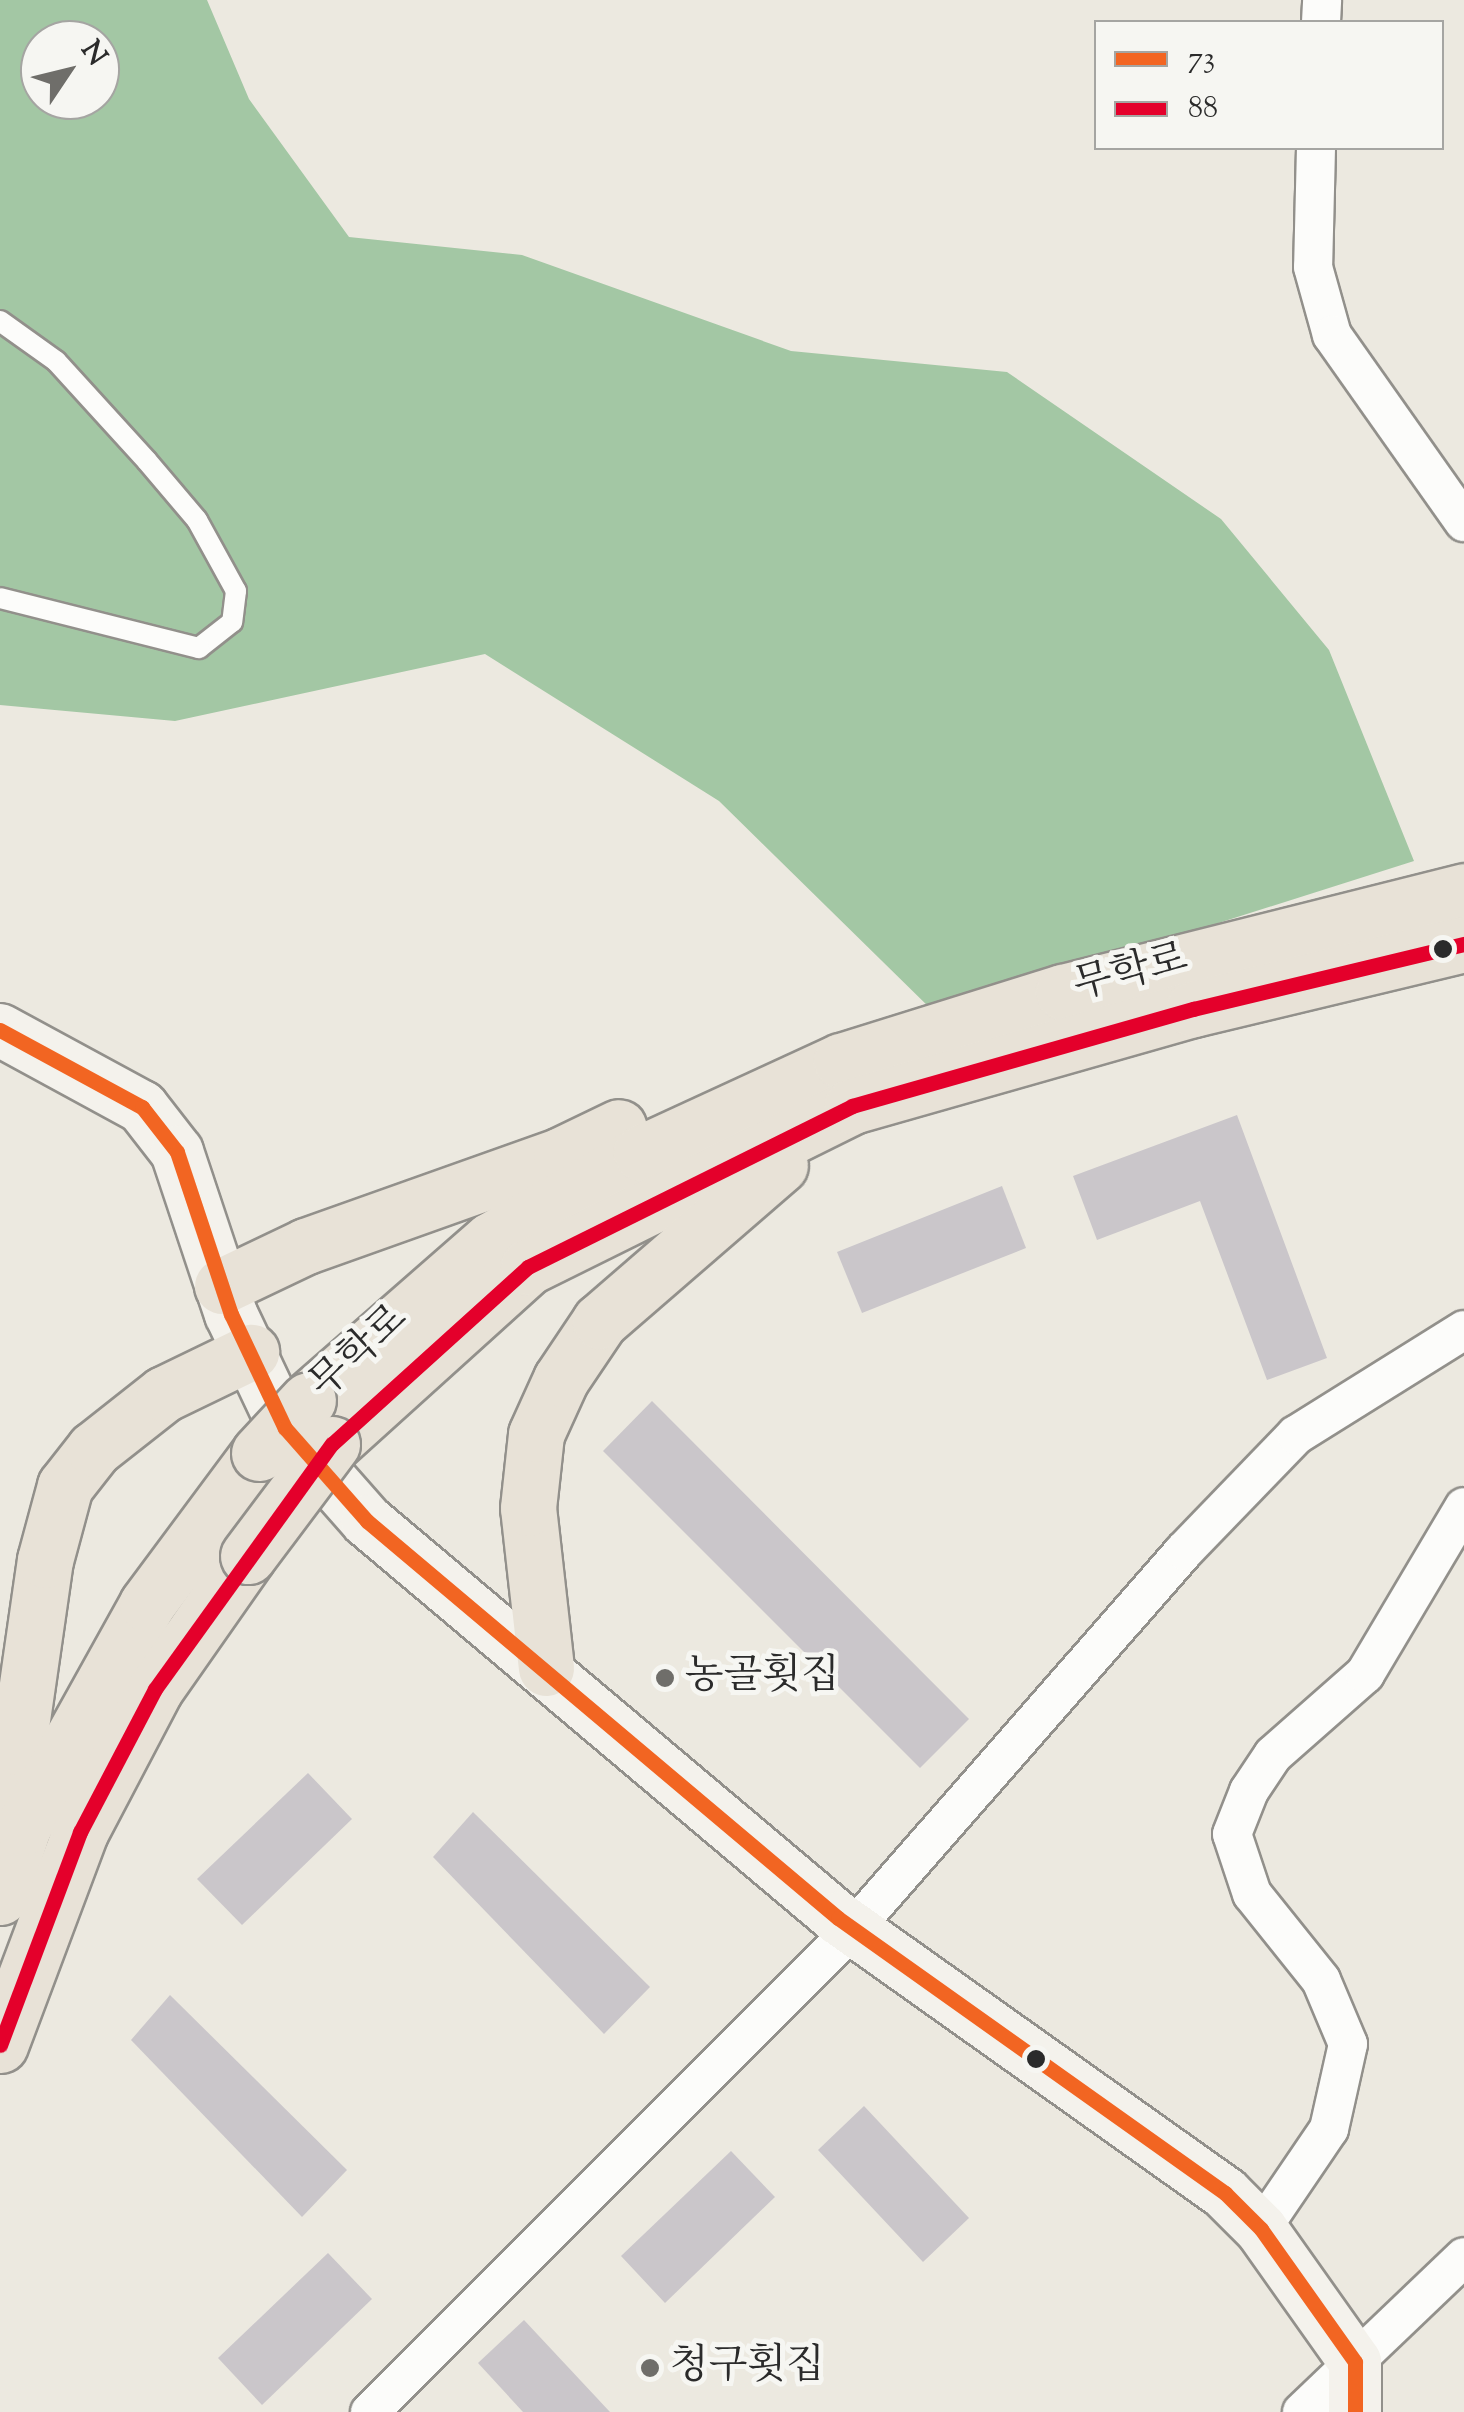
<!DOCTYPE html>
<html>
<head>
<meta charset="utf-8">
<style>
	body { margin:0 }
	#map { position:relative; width:1464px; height:2412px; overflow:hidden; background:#ece9e0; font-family:"Sorts Mill Goudy","Noto Serif KR",serif }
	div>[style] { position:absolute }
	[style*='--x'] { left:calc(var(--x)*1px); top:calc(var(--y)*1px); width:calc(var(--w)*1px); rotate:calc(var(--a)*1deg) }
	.forest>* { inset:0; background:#a3c7a4 }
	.building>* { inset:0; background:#cac6ca }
	.roads { filter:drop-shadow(2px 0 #92908b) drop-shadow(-2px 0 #92908b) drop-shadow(0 2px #92908b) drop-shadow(0 -2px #92908b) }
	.lane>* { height:20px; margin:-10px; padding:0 10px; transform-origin:10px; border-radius:10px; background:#fcfcfa }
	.street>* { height:38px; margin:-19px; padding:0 19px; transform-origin:19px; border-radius:19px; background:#fcfcfa }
	.secondary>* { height:52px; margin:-26px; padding:0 26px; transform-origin:26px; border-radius:26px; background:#f4f2ec }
	.primary>* { height:55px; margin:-27.5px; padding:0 27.5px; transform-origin:27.5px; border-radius:27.5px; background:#e8e2d7 }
	.bridges { filter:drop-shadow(2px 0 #92908b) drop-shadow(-2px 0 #92908b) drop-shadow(0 2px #92908b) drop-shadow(0 -2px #92908b) }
	.primary-bridge>* { height:55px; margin:-27.5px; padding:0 27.5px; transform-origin:27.5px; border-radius:27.5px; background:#e8e2d7 }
	.bus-1>* { height:15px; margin:-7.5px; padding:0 7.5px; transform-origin:7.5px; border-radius:7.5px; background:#f26522 }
	.bus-2>* { height:15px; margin:-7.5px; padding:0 7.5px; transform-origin:7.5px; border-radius:7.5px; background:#e4002b }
	.dots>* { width:28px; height:28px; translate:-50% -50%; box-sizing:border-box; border:5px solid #f6f6f2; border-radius:50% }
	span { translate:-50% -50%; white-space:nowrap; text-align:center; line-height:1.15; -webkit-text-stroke:10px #f6f6f2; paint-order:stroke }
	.street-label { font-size:40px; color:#2b2b2b }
	.poi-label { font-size:40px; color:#2b2b2b }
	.left { translate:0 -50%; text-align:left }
	.legend { position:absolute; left:1094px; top:20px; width:350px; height:130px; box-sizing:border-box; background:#f6f6f2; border:2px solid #a5a5a2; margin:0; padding:12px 18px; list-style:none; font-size:30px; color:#2b2b2b }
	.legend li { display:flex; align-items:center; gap:20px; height:50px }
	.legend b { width:50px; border:2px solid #a5a5a2 }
	.north { position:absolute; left:20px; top:20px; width:100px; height:100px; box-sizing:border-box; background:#f6f6f2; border:2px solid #a5a5a2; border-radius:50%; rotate:55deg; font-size:28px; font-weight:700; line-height:40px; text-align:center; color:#2b2b2b }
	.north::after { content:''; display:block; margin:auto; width:35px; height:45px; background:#6f6e6a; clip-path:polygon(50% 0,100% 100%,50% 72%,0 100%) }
</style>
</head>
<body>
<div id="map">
	<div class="forest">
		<i style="clip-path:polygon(evenodd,0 0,207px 0,249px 99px,349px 237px,522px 255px,791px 351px,1007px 372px,1221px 519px,1329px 650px,1414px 861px,935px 1013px,719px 801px,485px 654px,175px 721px,0 705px,0 0,40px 40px,100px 40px,100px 100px,40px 100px,40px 40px)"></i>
	</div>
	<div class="building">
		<i style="clip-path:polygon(1237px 1115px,1327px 1358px,1267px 1380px,1200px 1201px,1097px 1240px,1073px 1176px)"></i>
		<i style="clip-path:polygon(1002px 1186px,1026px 1248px,862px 1313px,837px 1252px)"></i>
		<i style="clip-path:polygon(652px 1401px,969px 1719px,920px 1768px,603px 1451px)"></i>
		<i style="clip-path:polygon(308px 1773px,352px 1819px,242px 1925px,197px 1879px)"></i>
		<i style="clip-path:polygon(473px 1812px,650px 1987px,604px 2034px,433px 1857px)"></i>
		<i style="clip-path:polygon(170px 1995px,347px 2170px,302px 2217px,131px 2040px)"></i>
		<i style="clip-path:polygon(864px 2106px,969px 2218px,923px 2262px,818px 2150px)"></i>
		<i style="clip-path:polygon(731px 2151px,775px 2197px,665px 2303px,621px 2256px)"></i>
		<i style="clip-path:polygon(328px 2253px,372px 2299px,262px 2405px,218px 2358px)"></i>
		<i style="clip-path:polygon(524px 2320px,610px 2412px,523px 2412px,478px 2363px)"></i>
	</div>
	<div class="roads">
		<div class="lane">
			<i style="--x:0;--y:321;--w:69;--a:35.5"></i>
			<i style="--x:56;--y:361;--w:135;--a:47.7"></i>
			<i style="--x:147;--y:461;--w:77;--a:49.7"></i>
			<i style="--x:197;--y:520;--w:81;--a:61.2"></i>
			<i style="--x:236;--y:591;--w:31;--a:97"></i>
			<i style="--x:232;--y:622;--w:42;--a:141.8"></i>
			<i style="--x:199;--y:648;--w:205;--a:-165.9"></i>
		</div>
		<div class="street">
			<i style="--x:1321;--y:22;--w:22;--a:-87"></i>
			<i style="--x:1316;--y:148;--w:119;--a:91.4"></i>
			<i style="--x:1313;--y:267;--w:71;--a:74.4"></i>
			<i style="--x:1332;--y:335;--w:229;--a:54.8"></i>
			<i style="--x:1261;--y:2229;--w:121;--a:-55.8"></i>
			<i style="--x:1329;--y:2129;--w:87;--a:-77.4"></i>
			<i style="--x:1348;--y:2044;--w:69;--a:-112.9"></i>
			<i style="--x:1321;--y:1980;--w:110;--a:-128.7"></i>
			<i style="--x:1252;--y:1894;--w:63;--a:-108.4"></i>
			<i style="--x:1232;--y:1834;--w:46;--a:-68.4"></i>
			<i style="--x:1249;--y:1791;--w:43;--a:-56.3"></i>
			<i style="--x:1273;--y:1755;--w:123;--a:-41.4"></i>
			<i style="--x:1365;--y:1674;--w:194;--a:-59.3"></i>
			<i style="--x:370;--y:2412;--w:683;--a:-45"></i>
			<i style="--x:853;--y:1929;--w:502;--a:-48.79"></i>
			<i style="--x:1184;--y:1551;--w:161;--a:-46"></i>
			<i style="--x:1296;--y:1435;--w:198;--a:-32"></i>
			<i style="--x:1302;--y:2412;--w:224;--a:-43.7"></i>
		</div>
		<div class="secondary">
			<i style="--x:0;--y:1030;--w:162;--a:28.5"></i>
			<i style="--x:142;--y:1107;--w:57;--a:52.1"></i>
			<i style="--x:177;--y:1152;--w:171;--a:71.6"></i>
			<i style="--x:231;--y:1314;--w:126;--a:64.7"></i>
			<i style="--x:285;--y:1428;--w:124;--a:48.6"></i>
			<i style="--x:367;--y:1521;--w:616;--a:40.13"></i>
			<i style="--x:838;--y:1918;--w:475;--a:35.4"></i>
			<i style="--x:1225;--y:2193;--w:51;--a:45"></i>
			<i style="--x:1261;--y:2229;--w:163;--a:54.7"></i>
			<i style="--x:1355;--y:2362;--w:50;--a:90"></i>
		</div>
		<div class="primary">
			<i style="--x:222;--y:1286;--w:93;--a:-25.5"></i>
			<i style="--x:306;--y:1246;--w:271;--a:-19.6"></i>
			<i style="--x:561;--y:1155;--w:64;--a:-25.8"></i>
			<i style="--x:308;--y:1400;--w:243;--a:-41.2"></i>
			<i style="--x:491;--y:1240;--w:173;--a:-30.1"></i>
			<i style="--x:641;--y:1153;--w:220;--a:-24.7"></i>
			<i style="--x:841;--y:1061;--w:232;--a:-17.3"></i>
			<i style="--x:1063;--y:992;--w:414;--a:-14.1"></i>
			<i style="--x:332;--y:1444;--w:264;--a:-42.1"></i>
			<i style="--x:528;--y:1267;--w:362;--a:-26.4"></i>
			<i style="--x:852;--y:1106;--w:355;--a:-15.9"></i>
			<i style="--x:1193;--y:1009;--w:279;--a:-13.5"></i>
			<i style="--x:546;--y:1668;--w:161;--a:-96.4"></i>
			<i style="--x:528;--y:1508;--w:74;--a:-83.8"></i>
			<i style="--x:536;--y:1434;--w:60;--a:-65.6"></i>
			<i style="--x:561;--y:1379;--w:70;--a:-56.1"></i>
			<i style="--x:600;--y:1321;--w:238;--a:-40.9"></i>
			<i style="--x:23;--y:1827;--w:80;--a:-93.6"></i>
			<i style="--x:18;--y:1747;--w:189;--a:-81.8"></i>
			<i style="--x:45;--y:1560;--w:77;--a:-74.9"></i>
			<i style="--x:65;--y:1486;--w:47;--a:-51.9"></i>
			<i style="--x:94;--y:1449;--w:89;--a:-38.2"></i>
			<i style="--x:164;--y:1394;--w:97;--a:-25.8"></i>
			<i style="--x:0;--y:1897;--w:74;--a:-71.8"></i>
			<i style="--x:23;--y:1827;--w:255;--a:-60.9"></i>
			<i style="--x:147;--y:1604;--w:188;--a:-53.4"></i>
			<i style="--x:0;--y:2045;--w:228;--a:-69.4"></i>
			<i style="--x:80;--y:1832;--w:161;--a:-62.3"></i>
			<i style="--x:155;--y:1689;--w:162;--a:-55"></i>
		</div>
	</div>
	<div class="bridges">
		<div class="primary-bridge">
			<i style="--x:259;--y:1453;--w:72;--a:-47.2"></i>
			<i style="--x:248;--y:1556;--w:140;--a:-53.1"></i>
		</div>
	</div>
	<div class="bus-1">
		<i style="--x:0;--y:1030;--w:162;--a:28.5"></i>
		<i style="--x:142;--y:1107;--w:57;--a:52.1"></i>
		<i style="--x:177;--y:1152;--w:171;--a:71.6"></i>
		<i style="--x:231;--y:1314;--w:126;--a:64.7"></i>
		<i style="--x:285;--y:1428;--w:124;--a:48.6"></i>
		<i style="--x:367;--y:1521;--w:616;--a:40.13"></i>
		<i style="--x:838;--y:1918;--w:475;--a:35.4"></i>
		<i style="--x:1225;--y:2193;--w:51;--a:45"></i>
		<i style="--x:1261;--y:2229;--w:163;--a:54.7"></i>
		<i style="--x:1355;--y:2362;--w:50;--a:90"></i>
	</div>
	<div class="bus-2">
		<i style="--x:0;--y:2045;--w:228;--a:-69.4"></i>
		<i style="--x:80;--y:1832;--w:161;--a:-62.3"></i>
		<i style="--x:155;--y:1689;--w:302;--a:-54.2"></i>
		<i style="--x:332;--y:1444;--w:264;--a:-42.1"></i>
		<i style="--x:528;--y:1267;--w:362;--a:-26.4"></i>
		<i style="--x:852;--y:1106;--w:355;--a:-15.9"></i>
		<i style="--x:1193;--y:1009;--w:279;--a:-13.5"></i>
	</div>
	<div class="dots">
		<i style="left:1443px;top:949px;background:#2b2b2b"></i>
		<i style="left:665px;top:1678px;background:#6f6e6a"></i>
		<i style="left:1036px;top:2059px;background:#2b2b2b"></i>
		<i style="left:650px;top:2368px;background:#6f6e6a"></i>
	</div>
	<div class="street-label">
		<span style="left:1131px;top:974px;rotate:-15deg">무학로</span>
		<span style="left:360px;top:1353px;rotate:-43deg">무학로</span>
	</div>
	<div class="poi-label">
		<span class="left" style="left:685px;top:1678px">농골횟집</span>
		<span class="left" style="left:670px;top:2368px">청구횟집</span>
	</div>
	<ul class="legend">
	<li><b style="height:12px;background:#f26522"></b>73</li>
	<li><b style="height:12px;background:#e4002b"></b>88</li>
	</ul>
	<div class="north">N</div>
</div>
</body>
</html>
